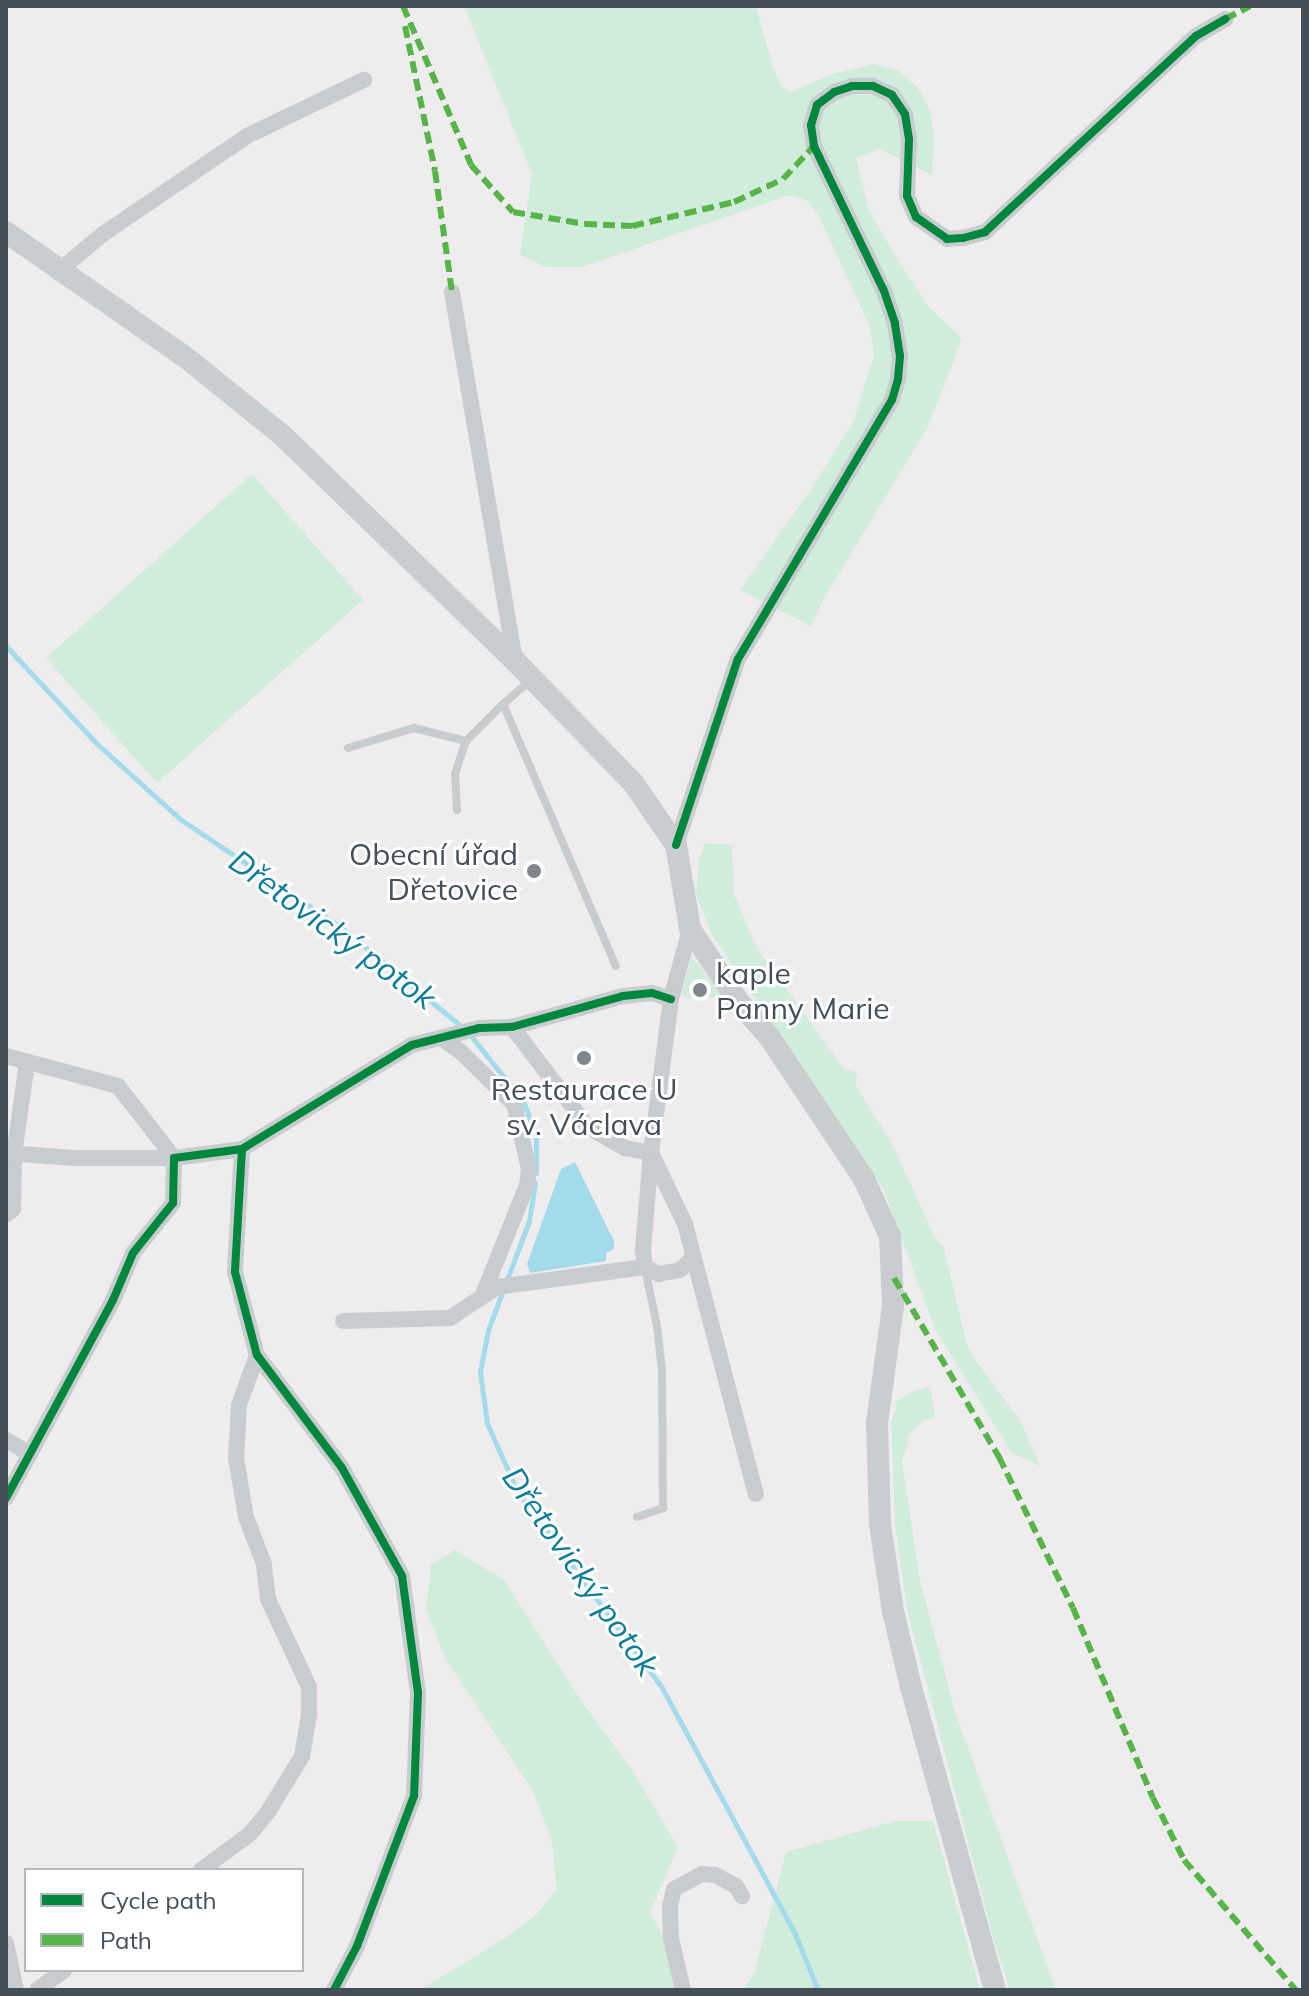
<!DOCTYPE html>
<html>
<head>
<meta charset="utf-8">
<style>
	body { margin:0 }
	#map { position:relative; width:1309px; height:1996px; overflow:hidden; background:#eeecec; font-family:Mulish,sans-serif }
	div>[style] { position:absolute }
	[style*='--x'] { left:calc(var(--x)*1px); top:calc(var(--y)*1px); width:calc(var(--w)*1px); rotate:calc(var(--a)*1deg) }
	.green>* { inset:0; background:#d0eddc }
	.water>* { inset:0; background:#a4dbec }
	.stream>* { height:5px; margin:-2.5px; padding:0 2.5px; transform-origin:2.5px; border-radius:2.5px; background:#a4dbec }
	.service>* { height:8px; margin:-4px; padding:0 4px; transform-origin:4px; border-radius:4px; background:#c9ccce }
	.minor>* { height:16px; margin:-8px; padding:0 8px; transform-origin:8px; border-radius:8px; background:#c9ccce }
	.secondary>* { height:22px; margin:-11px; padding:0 11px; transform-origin:11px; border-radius:11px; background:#c9cdcf }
	.quiet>* { height:6px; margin-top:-3px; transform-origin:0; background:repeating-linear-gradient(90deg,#57b448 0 12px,transparent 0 18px) }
	.cycleway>* { height:8px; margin:-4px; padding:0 4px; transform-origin:4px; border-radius:4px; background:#00873e }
	.dots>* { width:22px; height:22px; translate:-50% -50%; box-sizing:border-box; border:4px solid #fff; border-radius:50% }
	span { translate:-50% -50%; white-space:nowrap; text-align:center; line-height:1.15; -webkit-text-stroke:6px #fff; paint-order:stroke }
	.poi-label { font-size:30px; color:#444f59 }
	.right { translate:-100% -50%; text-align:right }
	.left { translate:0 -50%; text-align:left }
	.water-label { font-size:32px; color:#0b7c9e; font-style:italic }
	.frame { position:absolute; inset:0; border:8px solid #444f59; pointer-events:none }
	.legend { position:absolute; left:24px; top:1868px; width:280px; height:104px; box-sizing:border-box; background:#fff; border:2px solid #b4b9bd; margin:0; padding:10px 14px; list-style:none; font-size:24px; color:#444f59 }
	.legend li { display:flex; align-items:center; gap:16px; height:40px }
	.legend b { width:40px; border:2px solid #b4b9bd }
</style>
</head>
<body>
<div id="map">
	<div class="green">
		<i style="clip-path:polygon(464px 6px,756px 6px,773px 68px,782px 87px,791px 92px,832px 74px,874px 64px,899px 71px,917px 87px,930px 110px,934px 136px,932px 175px,880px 149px,856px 158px,868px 208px,897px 259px,929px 307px,962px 339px,928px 427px,824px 598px,811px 626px,740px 590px,814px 485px,854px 420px,874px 355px,870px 327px,818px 214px,806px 200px,789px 195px,582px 267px,546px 267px,520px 255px,532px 174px)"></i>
		<i style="clip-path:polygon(252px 474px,363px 600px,157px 783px,46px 658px)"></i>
		<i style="clip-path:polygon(705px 843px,732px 845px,734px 895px,756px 946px,845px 1071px,853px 1070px,858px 1076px,855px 1084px,892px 1144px,935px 1237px,944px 1248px,966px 1342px,974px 1358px,1021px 1422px,1040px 1466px,1011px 1452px,935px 1329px,884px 1190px,711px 933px,696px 893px,699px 860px)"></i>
		<i style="clip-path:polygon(692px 956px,722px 997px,690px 999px,681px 994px)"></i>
		<i style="clip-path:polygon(930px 1387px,935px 1418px,924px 1420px,910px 1433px,902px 1462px,920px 1580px,955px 1712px,1056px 1990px,1010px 1990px,993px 1937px,907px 1609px,895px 1523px,891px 1423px,897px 1401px,914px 1391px)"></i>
		<i style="clip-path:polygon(455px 1550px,504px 1580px,580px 1699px,634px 1773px,678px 1847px,650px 1912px,691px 1990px,420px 1990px,505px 1938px,537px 1914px,557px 1889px,552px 1841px,533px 1791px,445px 1658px,426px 1609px,431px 1565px)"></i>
		<i style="clip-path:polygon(895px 1821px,933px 1821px,980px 1990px,743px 1990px,754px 1974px,786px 1852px)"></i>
	</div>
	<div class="water">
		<i style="clip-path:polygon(575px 1162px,614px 1241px,614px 1249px,606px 1253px,606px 1261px,530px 1273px,527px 1264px,561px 1169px)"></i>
	</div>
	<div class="stream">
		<i style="--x:6;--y:646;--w:132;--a:47.1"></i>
		<i style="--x:96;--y:743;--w:113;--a:42.1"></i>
		<i style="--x:180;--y:819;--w:195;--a:33.9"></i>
		<i style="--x:342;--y:928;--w:162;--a:39.5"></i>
		<i style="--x:467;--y:1031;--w:90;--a:51.3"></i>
		<i style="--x:523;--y:1101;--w:36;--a:69"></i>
		<i style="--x:536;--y:1135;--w:38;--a:90"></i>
		<i style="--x:535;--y:1183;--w:38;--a:99"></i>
		<i style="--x:529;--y:1221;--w:116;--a:110.6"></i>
		<i style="--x:488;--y:1330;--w:43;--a:100.8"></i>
		<i style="--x:480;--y:1372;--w:51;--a:82.2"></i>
		<i style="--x:487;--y:1423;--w:74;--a:66.2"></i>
		<i style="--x:517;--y:1491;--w:242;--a:53.6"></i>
		<i style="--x:661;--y:1686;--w:282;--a:61.6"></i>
		<i style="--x:795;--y:1934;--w:61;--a:67.7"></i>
	</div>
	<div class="service">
		<i style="--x:532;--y:679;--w:38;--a:139"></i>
		<i style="--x:503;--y:704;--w:285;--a:66.7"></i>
		<i style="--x:348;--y:748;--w:69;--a:-16.9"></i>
		<i style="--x:414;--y:728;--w:54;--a:14"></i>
		<i style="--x:457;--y:810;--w:36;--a:-93"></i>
		<i style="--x:455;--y:774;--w:35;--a:-72"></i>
		<i style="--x:466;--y:741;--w:52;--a:-45"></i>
		<i style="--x:637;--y:1517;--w:28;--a:-19"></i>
		<i style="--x:663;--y:1508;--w:137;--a:-90.4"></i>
		<i style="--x:662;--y:1371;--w:45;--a:-96.3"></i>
		<i style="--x:657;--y:1326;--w:59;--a:-101.7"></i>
	</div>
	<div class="minor">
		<i style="--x:61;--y:269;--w:55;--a:-39.8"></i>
		<i style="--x:103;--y:234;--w:174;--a:-34.2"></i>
		<i style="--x:247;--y:136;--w:130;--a:-25.6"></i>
		<i style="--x:452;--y:292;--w:374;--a:80.3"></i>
		<i style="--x:676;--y:845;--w:196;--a:-71.6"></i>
		<i style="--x:738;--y:659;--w:301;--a:-59.3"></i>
		<i style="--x:892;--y:400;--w:22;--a:-74"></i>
		<i style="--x:898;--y:379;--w:23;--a:-85"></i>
		<i style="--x:900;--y:356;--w:33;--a:-99"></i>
		<i style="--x:895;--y:323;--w:36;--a:-109"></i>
		<i style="--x:883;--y:289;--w:159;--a:-115.8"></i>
		<i style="--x:814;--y:146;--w:21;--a:-98"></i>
		<i style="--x:811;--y:125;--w:21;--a:-73"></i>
		<i style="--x:817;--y:105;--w:21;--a:-37"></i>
		<i style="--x:834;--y:92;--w:19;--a:-18"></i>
		<i style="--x:852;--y:86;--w:21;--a:0"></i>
		<i style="--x:873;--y:86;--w:21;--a:25"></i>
		<i style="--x:892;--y:95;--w:23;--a:56"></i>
		<i style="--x:905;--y:114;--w:25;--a:81"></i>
		<i style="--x:909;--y:139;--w:57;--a:92"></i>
		<i style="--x:907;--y:196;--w:23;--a:67"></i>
		<i style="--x:916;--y:217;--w:38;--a:35"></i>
		<i style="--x:947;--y:239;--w:16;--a:-4"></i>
		<i style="--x:963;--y:238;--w:23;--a:-15"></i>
		<i style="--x:985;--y:232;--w:288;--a:-42.9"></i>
		<i style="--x:1196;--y:36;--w:34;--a:-30"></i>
		<i style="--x:690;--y:929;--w:73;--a:105.2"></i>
		<i style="--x:671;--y:999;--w:155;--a:97.4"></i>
		<i style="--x:651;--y:1153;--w:79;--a:64.4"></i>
		<i style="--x:685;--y:1224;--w:279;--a:75.3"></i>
		<i style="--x:441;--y:1038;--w:24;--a:35"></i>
		<i style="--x:461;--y:1052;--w:74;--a:44.5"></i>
		<i style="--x:514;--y:1104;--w:67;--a:77"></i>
		<i style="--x:529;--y:1169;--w:16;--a:97"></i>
		<i style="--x:527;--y:1185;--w:121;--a:111.9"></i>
		<i style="--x:6;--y:1056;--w:116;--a:15"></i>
		<i style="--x:118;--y:1086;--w:91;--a:52.1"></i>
		<i style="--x:242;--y:1149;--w:123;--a:93.3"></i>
		<i style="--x:235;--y:1272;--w:86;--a:75.2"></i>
		<i style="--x:257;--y:1355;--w:141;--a:53"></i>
		<i style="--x:342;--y:1468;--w:124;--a:60.9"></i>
		<i style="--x:402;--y:1576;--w:118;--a:82.2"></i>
		<i style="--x:418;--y:1693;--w:103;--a:92.2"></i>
		<i style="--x:414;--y:1796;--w:160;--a:110.8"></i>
		<i style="--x:357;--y:1946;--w:50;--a:117.6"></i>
		<i style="--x:6;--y:1153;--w:69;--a:4.1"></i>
		<i style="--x:75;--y:1158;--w:99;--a:0"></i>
		<i style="--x:6;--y:1215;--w:9;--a:-41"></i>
		<i style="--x:13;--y:1209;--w:54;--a:-88.9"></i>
		<i style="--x:14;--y:1155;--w:93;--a:-82"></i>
		<i style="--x:645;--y:1267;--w:16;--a:27"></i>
		<i style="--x:659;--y:1274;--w:21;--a:-11"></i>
		<i style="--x:680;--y:1270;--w:18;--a:-43"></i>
		<i style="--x:343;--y:1321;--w:107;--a:-1.6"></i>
		<i style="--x:450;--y:1318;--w:56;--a:-33.4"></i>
		<i style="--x:497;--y:1287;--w:149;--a:-7.7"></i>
		<i style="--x:645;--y:1267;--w:17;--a:-97"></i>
		<i style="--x:643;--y:1250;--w:97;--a:-85.3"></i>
		<i style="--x:651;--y:1153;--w:26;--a:-169"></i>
		<i style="--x:625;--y:1148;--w:43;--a:-150.4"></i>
		<i style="--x:588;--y:1127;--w:126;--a:-127.2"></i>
		<i style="--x:6;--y:1440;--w:28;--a:30"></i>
		<i style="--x:6;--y:1498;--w:225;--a:-61.6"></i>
		<i style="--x:113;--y:1300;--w:51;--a:-66.9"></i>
		<i style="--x:133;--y:1253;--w:64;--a:-51.3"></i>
		<i style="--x:173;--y:1203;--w:45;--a:-88.7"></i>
		<i style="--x:174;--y:1158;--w:69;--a:-7.5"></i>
		<i style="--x:242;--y:1149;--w:199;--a:-31.5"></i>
		<i style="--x:412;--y:1045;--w:69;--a:-14.2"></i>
		<i style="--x:479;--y:1028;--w:33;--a:-2"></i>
		<i style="--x:512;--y:1027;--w:115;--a:-15.6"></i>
		<i style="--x:623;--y:996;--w:29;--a:-6"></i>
		<i style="--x:652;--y:993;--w:20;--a:18"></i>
		<i style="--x:201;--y:1870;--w:61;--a:-36.3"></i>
		<i style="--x:250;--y:1834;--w:28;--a:-51"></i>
		<i style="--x:268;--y:1812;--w:66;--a:-58.7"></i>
		<i style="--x:302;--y:1756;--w:42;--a:-80.3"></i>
		<i style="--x:309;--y:1715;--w:28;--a:-90"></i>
		<i style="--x:309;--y:1687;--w:97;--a:-115"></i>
		<i style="--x:268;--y:1599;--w:35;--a:-97"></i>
		<i style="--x:264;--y:1564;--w:50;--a:-111"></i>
		<i style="--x:246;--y:1517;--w:60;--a:-99.6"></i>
		<i style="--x:236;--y:1458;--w:53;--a:-86.8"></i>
		<i style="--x:239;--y:1405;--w:53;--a:-70.2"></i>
		<i style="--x:6;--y:1943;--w:48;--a:78"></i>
		<i style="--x:37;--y:1990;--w:34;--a:-36"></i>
		<i style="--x:683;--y:1990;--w:53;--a:-103"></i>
		<i style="--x:671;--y:1938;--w:32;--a:-92"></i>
		<i style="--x:670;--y:1906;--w:17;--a:-77"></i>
		<i style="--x:674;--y:1889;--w:32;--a:-28"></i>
		<i style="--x:702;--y:1874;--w:13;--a:4"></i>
		<i style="--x:715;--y:1875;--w:24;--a:28"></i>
		<i style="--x:736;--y:1886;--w:12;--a:59"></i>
	</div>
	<div class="secondary">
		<i style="--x:6;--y:232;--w:217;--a:34.9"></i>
		<i style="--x:184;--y:356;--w:127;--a:38.9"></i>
		<i style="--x:283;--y:436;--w:323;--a:44.1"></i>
		<i style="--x:515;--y:661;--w:171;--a:45.9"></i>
		<i style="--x:634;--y:784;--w:74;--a:55.5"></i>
		<i style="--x:676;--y:845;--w:85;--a:80.5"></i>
		<i style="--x:690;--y:929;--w:87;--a:56.3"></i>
		<i style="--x:738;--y:1001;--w:49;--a:49.1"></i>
		<i style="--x:770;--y:1038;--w:169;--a:56.3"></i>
		<i style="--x:864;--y:1179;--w:63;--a:65.5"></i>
		<i style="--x:890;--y:1236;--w:70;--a:87.5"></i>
		<i style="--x:893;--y:1306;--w:118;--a:97.8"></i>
		<i style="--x:877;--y:1423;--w:101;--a:88.3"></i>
		<i style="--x:880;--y:1524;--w:88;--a:81.5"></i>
		<i style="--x:893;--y:1611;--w:78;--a:76.7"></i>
		<i style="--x:911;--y:1687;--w:314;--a:74.5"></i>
	</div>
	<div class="quiet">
		<i style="--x:403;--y:6;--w:173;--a:66.8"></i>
		<i style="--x:471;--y:165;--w:63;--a:48.2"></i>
		<i style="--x:513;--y:212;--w:73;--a:9.5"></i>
		<i style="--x:585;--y:224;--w:47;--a:2.4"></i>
		<i style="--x:632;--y:226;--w:105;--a:-13.2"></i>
		<i style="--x:734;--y:202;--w:54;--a:-25.1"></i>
		<i style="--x:783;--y:179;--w:45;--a:-46.8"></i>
		<i style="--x:1225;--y:19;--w:28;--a:-27"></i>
		<i style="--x:405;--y:26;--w:148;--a:78.3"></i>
		<i style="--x:435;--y:171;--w:122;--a:82"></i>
		<i style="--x:894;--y:1278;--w:208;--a:59.6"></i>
		<i style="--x:999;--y:1457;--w:168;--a:63.9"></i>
		<i style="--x:1073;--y:1608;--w:206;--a:67.2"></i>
		<i style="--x:1153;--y:1798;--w:69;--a:63.4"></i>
		<i style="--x:1184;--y:1860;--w:172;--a:49.3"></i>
	</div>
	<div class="cycleway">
		<i style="--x:676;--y:845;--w:196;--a:-71.6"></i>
		<i style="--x:738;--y:659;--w:301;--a:-59.3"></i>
		<i style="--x:892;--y:400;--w:22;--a:-74"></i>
		<i style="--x:898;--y:379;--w:23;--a:-85"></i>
		<i style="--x:900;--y:356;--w:33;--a:-99"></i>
		<i style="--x:895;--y:323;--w:36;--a:-109"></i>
		<i style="--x:883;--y:289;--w:159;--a:-115.8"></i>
		<i style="--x:814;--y:146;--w:21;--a:-98"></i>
		<i style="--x:811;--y:125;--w:21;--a:-73"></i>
		<i style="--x:817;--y:105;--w:21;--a:-37"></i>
		<i style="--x:834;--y:92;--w:19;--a:-18"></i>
		<i style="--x:852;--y:86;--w:21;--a:0"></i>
		<i style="--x:873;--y:86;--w:21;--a:25"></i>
		<i style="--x:892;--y:95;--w:23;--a:56"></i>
		<i style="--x:905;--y:114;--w:25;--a:81"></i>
		<i style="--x:909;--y:139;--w:57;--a:92"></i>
		<i style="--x:907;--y:196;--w:23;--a:67"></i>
		<i style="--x:916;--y:217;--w:38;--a:35"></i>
		<i style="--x:947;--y:239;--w:16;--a:-4"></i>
		<i style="--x:963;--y:238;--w:23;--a:-15"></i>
		<i style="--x:985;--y:232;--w:288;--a:-42.9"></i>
		<i style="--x:1196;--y:36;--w:34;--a:-30"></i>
		<i style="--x:242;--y:1149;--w:123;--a:93.3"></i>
		<i style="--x:235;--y:1272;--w:86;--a:75.2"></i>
		<i style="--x:257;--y:1355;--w:141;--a:53"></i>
		<i style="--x:342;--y:1468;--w:124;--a:60.9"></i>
		<i style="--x:402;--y:1576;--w:118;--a:82.2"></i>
		<i style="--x:418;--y:1693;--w:103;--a:92.2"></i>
		<i style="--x:414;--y:1796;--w:160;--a:110.8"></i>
		<i style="--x:357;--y:1946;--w:50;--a:117.6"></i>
		<i style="--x:6;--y:1498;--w:225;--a:-61.6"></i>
		<i style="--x:113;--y:1300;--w:51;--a:-66.9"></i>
		<i style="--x:133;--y:1253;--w:64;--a:-51.3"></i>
		<i style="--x:173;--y:1203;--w:45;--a:-88.7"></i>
		<i style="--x:174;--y:1158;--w:69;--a:-7.5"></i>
		<i style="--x:242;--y:1149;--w:199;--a:-31.5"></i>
		<i style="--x:412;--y:1045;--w:69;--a:-14.2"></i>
		<i style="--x:479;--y:1028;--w:33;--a:-2"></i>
		<i style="--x:512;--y:1027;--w:115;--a:-15.6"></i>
		<i style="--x:623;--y:996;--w:29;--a:-6"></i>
		<i style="--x:652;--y:993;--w:20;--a:18"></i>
	</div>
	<div class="dots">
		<i style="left:534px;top:871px;background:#80868c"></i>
		<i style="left:700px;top:990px;background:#80868c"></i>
		<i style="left:584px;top:1058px;background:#80868c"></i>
	</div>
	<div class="poi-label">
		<span class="right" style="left:518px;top:871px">Obecní úřad<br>Dřetovice</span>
		<span class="left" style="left:716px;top:990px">kaple<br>Panny Marie</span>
		<span style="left:584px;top:1106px">Restaurace U<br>sv. Václava</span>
	</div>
	<div class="water-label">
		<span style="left:333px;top:929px;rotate:36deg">Dřetovický potok</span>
		<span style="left:581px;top:1571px;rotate:55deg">Dřetovický potok</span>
	</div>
	<div class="frame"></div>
	<ul class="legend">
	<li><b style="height:10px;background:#00873e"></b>Cycle path</li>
	<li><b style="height:10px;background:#57b448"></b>Path</li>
	</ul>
</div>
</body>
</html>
